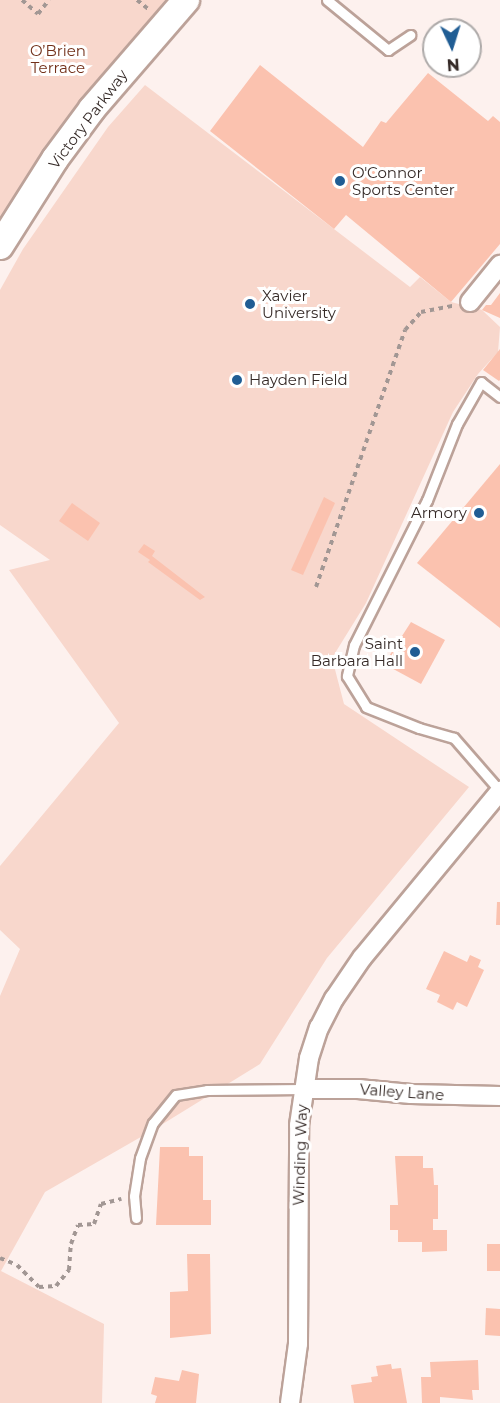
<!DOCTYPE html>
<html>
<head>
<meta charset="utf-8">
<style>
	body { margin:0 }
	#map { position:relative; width:500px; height:1403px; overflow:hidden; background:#fdf1ee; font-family:Montserrat,sans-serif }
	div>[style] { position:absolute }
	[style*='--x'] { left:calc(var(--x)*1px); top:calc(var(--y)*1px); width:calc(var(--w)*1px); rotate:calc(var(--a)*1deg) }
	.green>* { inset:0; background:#f8d7cc }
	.building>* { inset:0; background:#fbc2af }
	.path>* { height:4px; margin-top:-2px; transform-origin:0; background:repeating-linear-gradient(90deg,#a29794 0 4.5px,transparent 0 9px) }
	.roads { filter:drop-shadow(2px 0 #bca299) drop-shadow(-2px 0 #bca299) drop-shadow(0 2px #bca299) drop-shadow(0 -2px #bca299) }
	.lane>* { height:9px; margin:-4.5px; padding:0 4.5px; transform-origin:4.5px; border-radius:4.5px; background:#fff }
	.street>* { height:18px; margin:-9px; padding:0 9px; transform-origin:9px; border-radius:9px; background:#fff }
	.secondary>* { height:26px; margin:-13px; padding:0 13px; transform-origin:13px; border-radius:13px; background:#fff }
	.dots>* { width:16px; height:16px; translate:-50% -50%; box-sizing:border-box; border:3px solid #fff; border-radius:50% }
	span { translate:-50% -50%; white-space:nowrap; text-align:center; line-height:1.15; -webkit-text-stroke:6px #fff; paint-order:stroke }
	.park-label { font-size:15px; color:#723019 }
	.street-label { font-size:15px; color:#352a27 }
	.poi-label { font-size:15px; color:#352a27 }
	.left { translate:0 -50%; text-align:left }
	.right { translate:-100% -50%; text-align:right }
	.north { position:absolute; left:422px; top:18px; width:60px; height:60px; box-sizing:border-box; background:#fff; border:2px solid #aeaaa9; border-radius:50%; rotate:176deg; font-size:16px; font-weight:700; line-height:24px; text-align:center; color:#352a27 }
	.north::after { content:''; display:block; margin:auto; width:21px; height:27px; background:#205d94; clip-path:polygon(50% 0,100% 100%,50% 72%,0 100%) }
</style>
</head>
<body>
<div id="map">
	<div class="green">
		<i style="clip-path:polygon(0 0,186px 0,0 249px)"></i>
		<i style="clip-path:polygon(145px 85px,410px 287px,420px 277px,451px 302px,482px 310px,500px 327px,498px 352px,478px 374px,453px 412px,366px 603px,332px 658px,344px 704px,469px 787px,327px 958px,260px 1064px,153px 1130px,45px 1192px,1px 1271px,104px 1324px,102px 1403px,0 1403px,0 996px,20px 949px,0 930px,0 866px,119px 723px,9px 570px,50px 560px,0 525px,0 290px,23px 249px,108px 127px)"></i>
	</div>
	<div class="building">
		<i style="clip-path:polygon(260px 65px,363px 147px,381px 121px,386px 123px,428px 73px,488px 121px,493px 116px,500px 122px,500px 244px,451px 302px,346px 215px,334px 229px,210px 131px)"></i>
		<i style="clip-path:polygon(500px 293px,500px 318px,482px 310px,486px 305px,491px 305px)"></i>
		<i style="clip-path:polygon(500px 349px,500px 380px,499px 381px,483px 370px)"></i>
		<i style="clip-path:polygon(500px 464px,500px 628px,417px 563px)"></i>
		<i style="clip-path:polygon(324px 497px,335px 503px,303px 575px,291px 570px)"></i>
		<i style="clip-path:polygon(72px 503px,100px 523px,88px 541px,59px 521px)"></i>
		<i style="clip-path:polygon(144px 544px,155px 551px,152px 556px,205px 597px,200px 600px,148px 562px,150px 560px,138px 552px)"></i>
		<i style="clip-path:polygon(411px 622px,445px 640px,421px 684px,384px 664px)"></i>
		<i style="clip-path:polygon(497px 902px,500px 902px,500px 925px,496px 925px)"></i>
		<i style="clip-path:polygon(444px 951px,467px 962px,470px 955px,481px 960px,478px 967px,484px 970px,467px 1007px,457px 1002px,453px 1010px,437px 1002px,440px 995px,426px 989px)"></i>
		<i style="clip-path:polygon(160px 1147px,189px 1147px,189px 1156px,203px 1156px,203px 1200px,211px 1200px,211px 1225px,156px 1225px)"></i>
		<i style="clip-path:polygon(395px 1156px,423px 1156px,423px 1168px,433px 1168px,434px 1185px,438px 1185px,438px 1219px,433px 1219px,433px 1230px,447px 1230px,447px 1251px,422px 1252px,422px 1242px,398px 1242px,398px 1230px,390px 1230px,390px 1205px,398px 1205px)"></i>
		<i style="clip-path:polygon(487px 1244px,500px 1244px,500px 1271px,487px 1271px)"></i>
		<i style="clip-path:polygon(187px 1254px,210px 1254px,211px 1334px,170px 1338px,170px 1292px,188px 1291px)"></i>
		<i style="clip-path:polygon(486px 1308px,500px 1309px,500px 1336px,485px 1335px)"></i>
		<i style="clip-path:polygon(478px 1360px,479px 1390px,472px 1390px,473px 1400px,440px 1397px,440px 1403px,422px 1403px,421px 1377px,431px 1377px,430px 1362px)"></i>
		<i style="clip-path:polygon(391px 1364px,392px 1369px,401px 1368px,407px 1403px,354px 1403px,351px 1385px,372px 1382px,371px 1377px,378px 1376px,376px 1366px)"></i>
		<i style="clip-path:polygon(182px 1370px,199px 1374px,196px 1403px,155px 1403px,157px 1396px,151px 1394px,155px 1377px,179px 1381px)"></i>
	</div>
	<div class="path">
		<i style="--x:22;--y:0;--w:21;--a:41"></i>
		<i style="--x:38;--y:14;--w:18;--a:-52"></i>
		<i style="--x:137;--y:0;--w:14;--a:39"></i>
		<i style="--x:316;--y:587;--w:272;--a:-70.9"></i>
		<i style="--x:405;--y:330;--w:24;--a:-48"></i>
		<i style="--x:421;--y:312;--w:32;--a:-11"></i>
		<i style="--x:0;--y:1258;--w:18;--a:22"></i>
		<i style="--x:17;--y:1265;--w:31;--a:45"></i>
		<i style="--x:39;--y:1287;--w:17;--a:-3"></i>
		<i style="--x:56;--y:1286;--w:21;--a:-51"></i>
		<i style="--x:69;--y:1270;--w:26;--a:-86"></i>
		<i style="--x:71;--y:1244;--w:20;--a:-70"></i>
		<i style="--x:78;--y:1225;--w:16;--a:-4"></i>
		<i style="--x:94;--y:1224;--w:21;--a:-71"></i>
		<i style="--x:101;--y:1204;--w:21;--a:-14"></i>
	</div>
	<div class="roads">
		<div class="lane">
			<i style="--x:327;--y:0;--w:79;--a:39.3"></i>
			<i style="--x:388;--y:50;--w:27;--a:-34"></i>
			<i style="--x:500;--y:397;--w:24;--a:-142"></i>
			<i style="--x:481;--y:382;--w:48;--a:119.7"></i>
			<i style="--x:457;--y:424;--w:82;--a:111.5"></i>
			<i style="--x:427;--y:500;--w:162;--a:116.7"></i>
			<i style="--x:354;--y:645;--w:32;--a:103"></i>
			<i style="--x:347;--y:676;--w:36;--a:58"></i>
			<i style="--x:366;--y:707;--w:57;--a:21.6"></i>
			<i style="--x:419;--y:728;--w:36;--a:16"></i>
			<i style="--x:454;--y:738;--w:70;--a:49"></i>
			<i style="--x:136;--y:1218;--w:22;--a:-95"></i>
			<i style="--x:134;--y:1196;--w:38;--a:-81"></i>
			<i style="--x:140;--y:1158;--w:37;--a:-70"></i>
			<i style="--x:153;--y:1123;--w:36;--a:-51"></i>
			<i style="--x:176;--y:1095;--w:31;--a:-9"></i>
			<i style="--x:207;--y:1090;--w:97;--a:-0.6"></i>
		</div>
		<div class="street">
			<i style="--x:470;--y:302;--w:48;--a:-51"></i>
			<i style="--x:304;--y:1089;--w:54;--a:0"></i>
			<i style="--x:358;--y:1089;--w:53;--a:5.4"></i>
			<i style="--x:411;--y:1094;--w:89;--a:1.3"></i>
			<i style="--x:290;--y:1403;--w:60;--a:-82.3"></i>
			<i style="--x:298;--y:1344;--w:219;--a:-89.7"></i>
			<i style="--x:299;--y:1125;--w:68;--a:-81.5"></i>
			<i style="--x:309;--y:1058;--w:32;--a:-72"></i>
			<i style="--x:319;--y:1028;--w:33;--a:-63"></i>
			<i style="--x:334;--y:999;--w:50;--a:-55.7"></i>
			<i style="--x:362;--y:958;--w:217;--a:-50.4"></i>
		</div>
		<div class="secondary">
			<i style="--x:0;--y:246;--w:103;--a:-57.7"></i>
			<i style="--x:55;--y:159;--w:62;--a:-53.5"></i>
			<i style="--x:92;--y:109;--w:144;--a:-49.2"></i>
		</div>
	</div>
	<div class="dots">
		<i style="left:340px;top:181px;background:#205d94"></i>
		<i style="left:250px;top:304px;background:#205d94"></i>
		<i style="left:237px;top:380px;background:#205d94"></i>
		<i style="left:479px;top:513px;background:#205d94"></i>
		<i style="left:415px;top:652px;background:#205d94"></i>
	</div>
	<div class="park-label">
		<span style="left:58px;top:59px">O’Brien<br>Terrace</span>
	</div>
	<div class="street-label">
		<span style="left:88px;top:119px;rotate:-53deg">Victory Parkway</span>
		<span style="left:402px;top:1092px;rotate:4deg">Valley Lane</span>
		<span style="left:300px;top:1155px;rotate:-88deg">Winding Way</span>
	</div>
	<div class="poi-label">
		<span class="left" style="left:352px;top:181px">O'Connor<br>Sports Center</span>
		<span class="left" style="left:262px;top:304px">Xavier<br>University</span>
		<span class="left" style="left:249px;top:380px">Hayden Field</span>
		<span class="right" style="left:467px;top:513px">Armory</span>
		<span class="right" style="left:403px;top:652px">Saint<br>Barbara Hall</span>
	</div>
	<div class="north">N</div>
</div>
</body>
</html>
